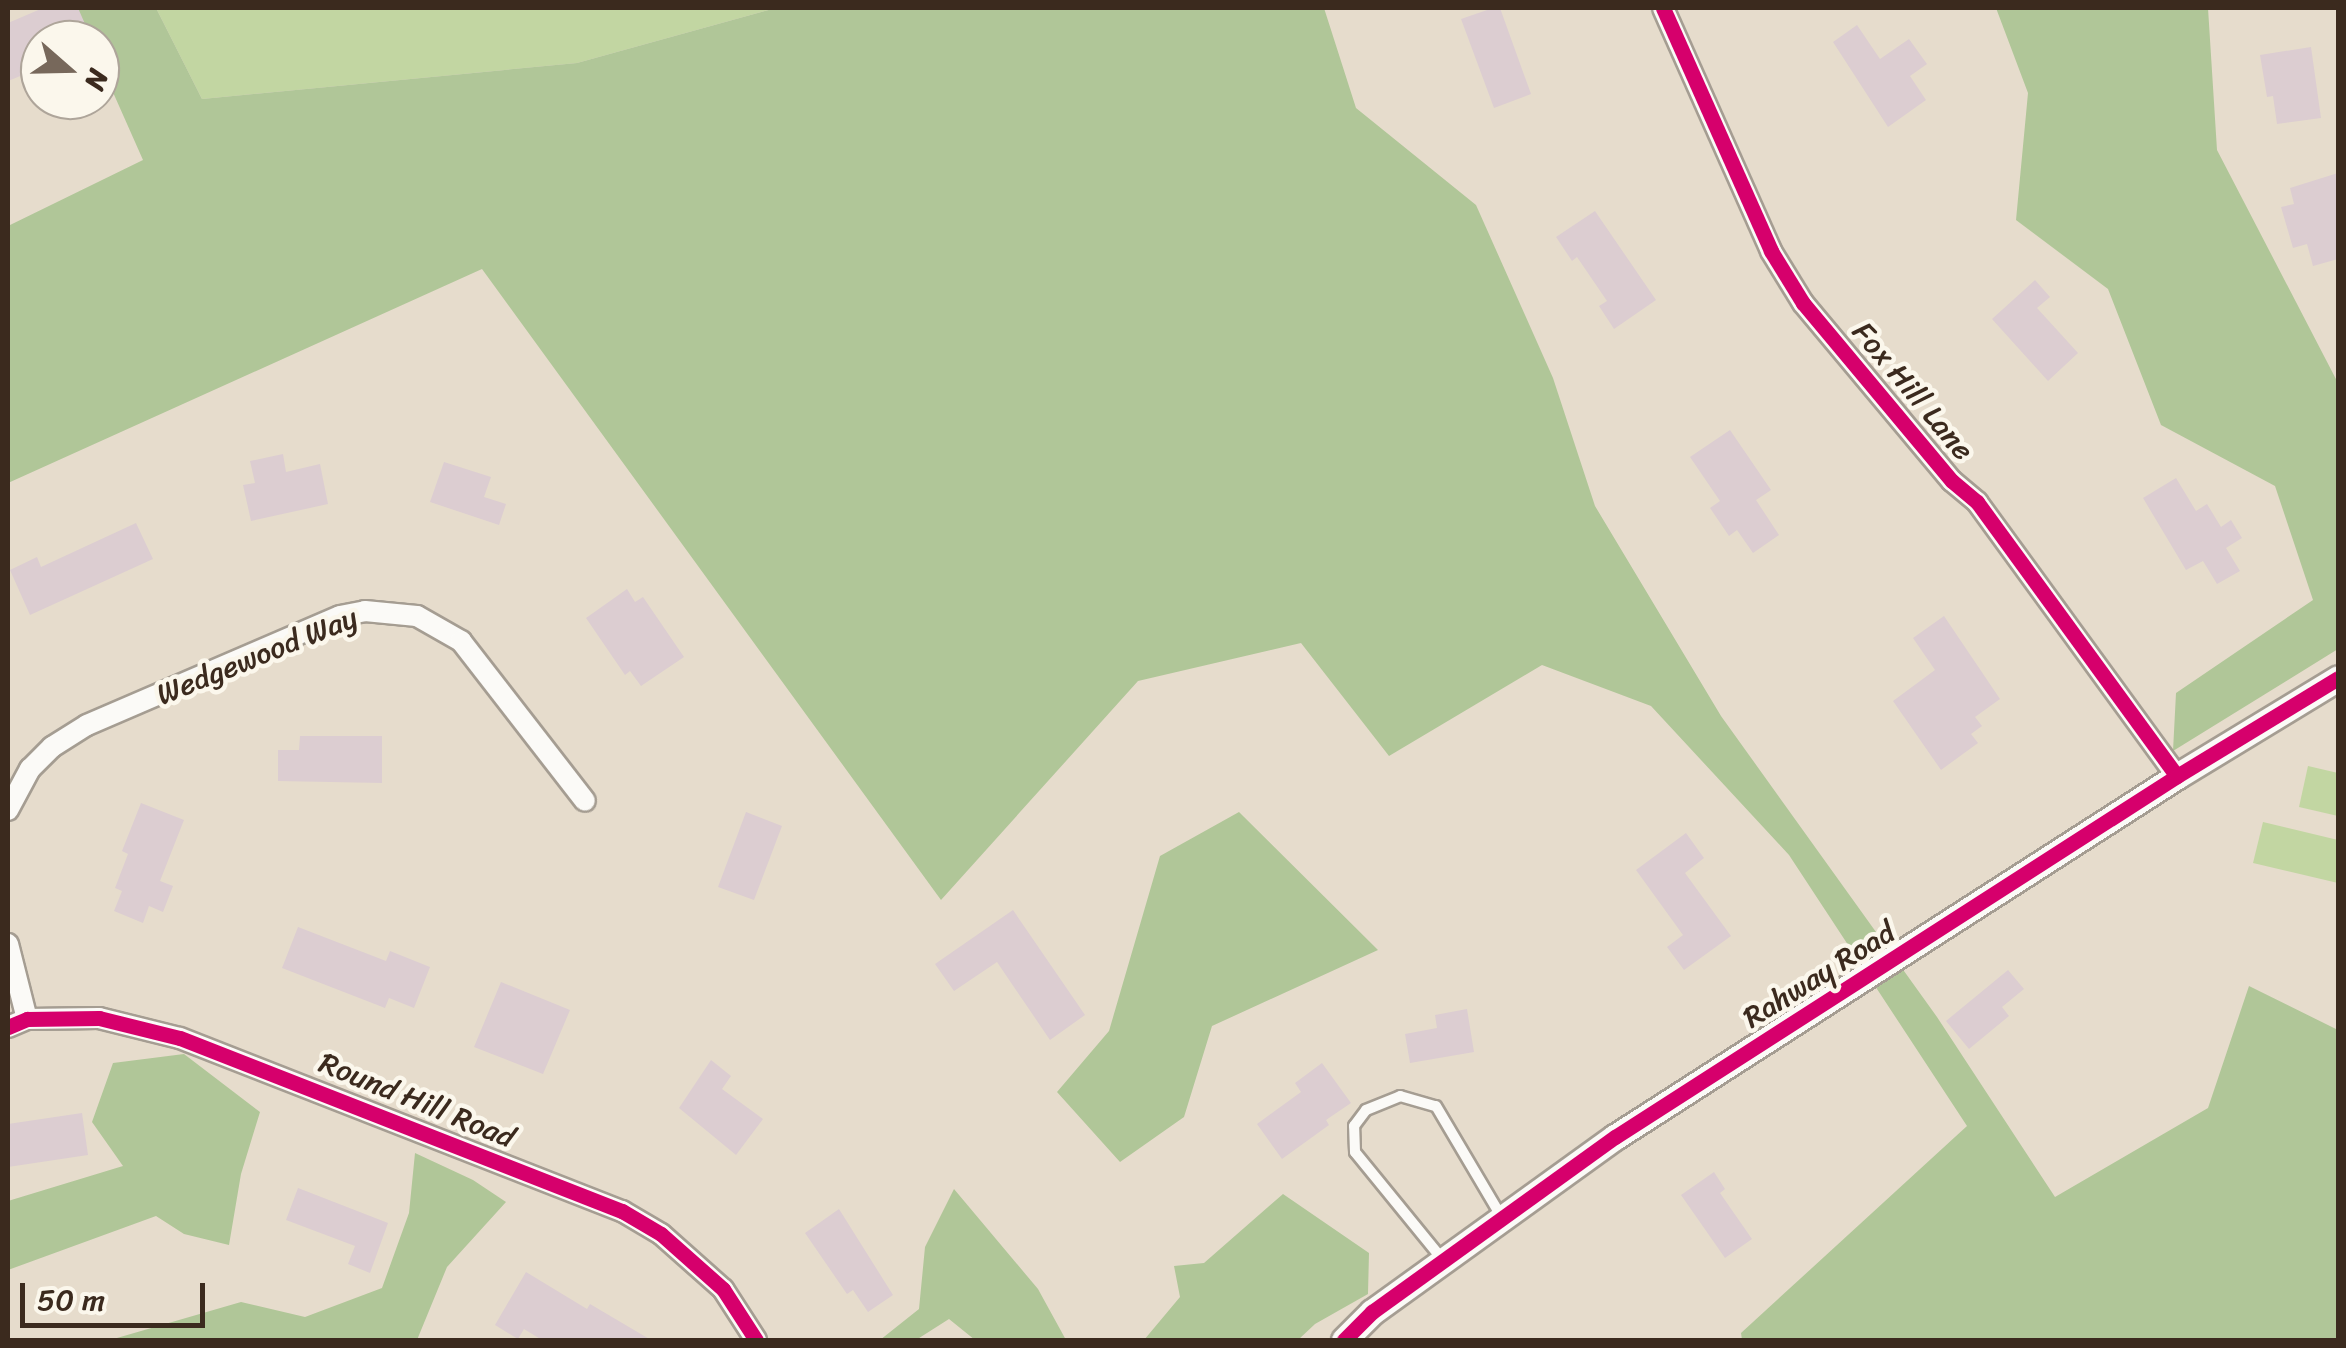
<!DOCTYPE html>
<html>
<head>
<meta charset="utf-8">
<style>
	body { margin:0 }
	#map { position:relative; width:2346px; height:1348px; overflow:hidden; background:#e6dccc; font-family:Sriracha,sans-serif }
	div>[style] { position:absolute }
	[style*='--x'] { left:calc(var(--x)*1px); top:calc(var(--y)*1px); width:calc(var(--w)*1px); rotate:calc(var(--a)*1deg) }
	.green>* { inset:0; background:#c2d6a2 }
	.forest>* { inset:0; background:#b0c698 }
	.building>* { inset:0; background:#dccdd1 }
	.roads { filter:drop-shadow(2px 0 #a59d92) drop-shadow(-2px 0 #a59d92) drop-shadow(0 2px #a59d92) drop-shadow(0 -2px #a59d92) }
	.service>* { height:10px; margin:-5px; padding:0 5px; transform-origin:5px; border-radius:5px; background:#fbfaf7 }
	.minor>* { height:20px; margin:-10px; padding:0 10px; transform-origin:10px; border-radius:10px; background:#fbfaf7 }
	.tertiary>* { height:25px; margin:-12.5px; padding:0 12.5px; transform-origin:12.5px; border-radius:12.5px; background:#fbfaf7 }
	.cycleway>* { height:15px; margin:-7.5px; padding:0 7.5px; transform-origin:7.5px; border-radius:7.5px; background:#d6006c }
	span { translate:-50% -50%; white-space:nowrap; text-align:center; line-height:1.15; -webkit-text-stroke:9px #fbf7ec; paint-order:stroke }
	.street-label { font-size:30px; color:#3b2a1e }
	.frame { position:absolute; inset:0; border:10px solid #3b2a1e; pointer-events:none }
	.north { position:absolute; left:20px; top:20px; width:100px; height:100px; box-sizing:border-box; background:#fbf7ec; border:2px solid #aea59a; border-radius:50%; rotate:110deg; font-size:28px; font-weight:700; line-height:40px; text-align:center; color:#3b2a1e }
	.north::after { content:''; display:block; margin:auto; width:35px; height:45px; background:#77685b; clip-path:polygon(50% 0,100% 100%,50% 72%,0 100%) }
	.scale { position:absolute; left:20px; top:1283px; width:185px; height:45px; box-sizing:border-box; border:5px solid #3b2a1e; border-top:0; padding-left:12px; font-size:30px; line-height:35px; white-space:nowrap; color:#3b2a1e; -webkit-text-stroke:8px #fbf7ec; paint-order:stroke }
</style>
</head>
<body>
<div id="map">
	<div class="green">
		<i style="clip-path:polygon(156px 8px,776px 8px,577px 63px,202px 99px)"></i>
		<i style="clip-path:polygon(2308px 766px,2338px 773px,2338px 816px,2299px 807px)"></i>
		<i style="clip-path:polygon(2263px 822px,2338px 840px,2338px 883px,2253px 863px)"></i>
	</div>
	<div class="forest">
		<i style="clip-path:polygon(75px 8px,156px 8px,202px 99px,577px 63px,776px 8px,1324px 8px,1356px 108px,1476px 205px,1553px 378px,1595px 506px,1721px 716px,1937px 1017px,2055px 1197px,2208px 1108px,2249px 986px,2338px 1030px,2338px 1340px,1742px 1340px,1741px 1333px,1967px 1126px,1789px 855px,1651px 706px,1542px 665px,1389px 756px,1301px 643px,1138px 681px,941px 900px,482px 269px,8px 483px,8px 226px,143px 160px,100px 63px,100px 40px,90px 40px)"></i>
		<i style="clip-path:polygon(1996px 8px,2208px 8px,2217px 150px,2338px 383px,2338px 649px,2173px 751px,2176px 693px,2313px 600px,2275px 486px,2161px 425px,2108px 289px,2016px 220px,2028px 93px)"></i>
		<i style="clip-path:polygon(1239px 812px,1378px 950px,1212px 1026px,1184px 1117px,1120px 1162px,1057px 1092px,1109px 1031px,1160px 856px)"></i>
		<i style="clip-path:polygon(184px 1054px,260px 1112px,241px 1174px,229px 1245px,184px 1234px,156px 1216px,8px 1270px,8px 1201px,123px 1166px,92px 1122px,113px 1063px)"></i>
		<i style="clip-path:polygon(415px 1153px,473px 1180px,506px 1202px,447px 1267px,417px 1340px,110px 1340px,241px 1302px,305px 1317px,382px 1288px,409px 1213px)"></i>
		<i style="clip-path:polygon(954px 1189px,1038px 1289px,1066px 1340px,975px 1340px,949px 1319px,916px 1340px,880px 1340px,919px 1309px,925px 1247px)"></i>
		<i style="clip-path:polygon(1283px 1194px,1369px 1253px,1368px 1294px,1315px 1324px,1298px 1340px,1144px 1340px,1180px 1297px,1174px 1266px,1204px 1263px)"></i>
	</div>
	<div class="building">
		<i style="clip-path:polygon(43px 8px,78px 8px,89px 33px,73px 40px,40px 40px,40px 68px,8px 81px,8px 23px)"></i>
		<i style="clip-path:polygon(1493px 8px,1500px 8px,1531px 94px,1494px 108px,1461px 19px)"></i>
		<i style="clip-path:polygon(1857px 25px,1880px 59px,1909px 39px,1927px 64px,1910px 76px,1926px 100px,1888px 127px,1833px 42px)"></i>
		<i style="clip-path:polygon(2311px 47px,2321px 118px,2277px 124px,2273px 96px,2267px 97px,2260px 55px)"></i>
		<i style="clip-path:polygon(2338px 173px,2338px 259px,2313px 266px,2307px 244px,2293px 248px,2281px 207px,2294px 204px,2290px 188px)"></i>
		<i style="clip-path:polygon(1595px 211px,1656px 300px,1614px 329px,1599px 306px,1607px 301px,1577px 257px,1572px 261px,1556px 237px)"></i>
		<i style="clip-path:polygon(2035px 280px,2050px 297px,2037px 308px,2078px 353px,2048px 381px,1992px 319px)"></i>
		<i style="clip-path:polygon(1730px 430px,1771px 490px,1756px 500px,1779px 535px,1753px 553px,1737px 530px,1729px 536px,1710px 508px,1720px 501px,1690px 457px)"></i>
		<i style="clip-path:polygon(283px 454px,286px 472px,320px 464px,328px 504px,251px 521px,243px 485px,255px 483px,250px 461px)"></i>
		<i style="clip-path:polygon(444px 462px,491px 477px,484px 497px,506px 504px,499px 525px,430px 502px)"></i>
		<i style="clip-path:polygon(2176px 478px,2196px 511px,2207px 504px,2221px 527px,2231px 520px,2242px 538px,2226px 548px,2240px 571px,2217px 584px,2203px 561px,2186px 570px,2143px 498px)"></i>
		<i style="clip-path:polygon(136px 523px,153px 559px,30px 615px,10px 570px,37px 557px,41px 567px)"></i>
		<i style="clip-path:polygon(627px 589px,635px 602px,643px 597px,684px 657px,641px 686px,630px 671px,625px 675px,586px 618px)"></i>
		<i style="clip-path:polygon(1944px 616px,2000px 699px,1975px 717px,1982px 726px,1971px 734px,1978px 743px,1941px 770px,1893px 701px,1935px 670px,1913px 638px)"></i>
		<i style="clip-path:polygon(300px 736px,382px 736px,382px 783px,278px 781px,278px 750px,299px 750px)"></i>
		<i style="clip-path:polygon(141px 803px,184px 820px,160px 881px,173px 886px,163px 912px,149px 906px,143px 923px,114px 911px,122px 891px,115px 888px,128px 854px,122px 851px)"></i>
		<i style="clip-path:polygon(746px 812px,782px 826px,754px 900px,718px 887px)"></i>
		<i style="clip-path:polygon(1686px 833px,1704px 858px,1685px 873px,1731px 936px,1684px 970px,1667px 947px,1683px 935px,1636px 870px)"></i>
		<i style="clip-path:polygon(1013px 910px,1085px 1015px,1050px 1040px,997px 962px,954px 991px,935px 964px)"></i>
		<i style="clip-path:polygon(298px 927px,386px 961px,390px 951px,430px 967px,414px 1008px,389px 998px,385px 1008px,282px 968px)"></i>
		<i style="clip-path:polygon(2008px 970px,2024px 989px,2002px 1007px,2009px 1016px,1969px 1049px,1946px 1021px)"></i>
		<i style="clip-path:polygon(501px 982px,570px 1010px,543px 1074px,474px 1047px)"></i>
		<i style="clip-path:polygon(1467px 1009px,1474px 1052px,1410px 1063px,1405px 1034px,1437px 1028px,1435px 1015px)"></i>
		<i style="clip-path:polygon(711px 1060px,731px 1076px,722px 1089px,763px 1119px,736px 1155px,679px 1108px)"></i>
		<i style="clip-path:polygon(1322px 1063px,1351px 1103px,1326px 1120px,1329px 1125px,1282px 1159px,1257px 1124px,1301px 1092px,1295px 1083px)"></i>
		<i style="clip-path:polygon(82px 1113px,88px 1155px,8px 1167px,8px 1124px)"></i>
		<i style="clip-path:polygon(1714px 1172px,1725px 1189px,1720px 1193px,1752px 1239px,1725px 1258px,1681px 1195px)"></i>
		<i style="clip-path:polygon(298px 1188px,388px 1223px,370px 1273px,348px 1264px,355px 1246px,286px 1220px)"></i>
		<i style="clip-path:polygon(839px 1209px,893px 1295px,868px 1312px,853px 1290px,847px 1294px,805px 1233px)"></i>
		<i style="clip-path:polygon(526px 1272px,587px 1309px,590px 1304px,651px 1340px,542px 1340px,524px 1329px,518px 1339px,495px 1325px)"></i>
	</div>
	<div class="roads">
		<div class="service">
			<i style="--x:1443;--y:1260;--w:139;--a:-129.2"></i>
			<i style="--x:1355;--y:1152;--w:26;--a:-92"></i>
			<i style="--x:1354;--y:1126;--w:20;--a:-53"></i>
			<i style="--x:1366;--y:1110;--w:37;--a:-22"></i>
			<i style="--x:1400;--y:1096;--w:37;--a:16"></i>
			<i style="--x:1436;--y:1106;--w:128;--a:59.4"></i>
		</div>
		<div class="minor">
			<i style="--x:1663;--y:8;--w:266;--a:66"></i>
			<i style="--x:1771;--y:251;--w:61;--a:58.4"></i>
			<i style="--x:1803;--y:303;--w:232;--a:50.1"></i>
			<i style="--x:1952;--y:481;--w:33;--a:40"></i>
			<i style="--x:1977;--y:502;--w:339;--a:53.9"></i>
			<i style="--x:8;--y:810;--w:47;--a:-61.8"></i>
			<i style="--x:30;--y:769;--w:31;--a:-45"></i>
			<i style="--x:52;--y:747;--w:41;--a:-32.2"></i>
			<i style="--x:87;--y:725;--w:275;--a:-23.3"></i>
			<i style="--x:340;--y:616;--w:25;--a:-11"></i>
			<i style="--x:365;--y:611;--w:52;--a:5.5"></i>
			<i style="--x:417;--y:616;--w:51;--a:29.6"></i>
			<i style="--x:461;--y:641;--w:202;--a:52.2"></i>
			<i style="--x:8;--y:944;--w:77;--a:75.8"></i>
			<i style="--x:8;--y:1027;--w:21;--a:-23"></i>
			<i style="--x:27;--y:1019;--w:72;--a:-0.8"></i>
			<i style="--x:99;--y:1018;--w:83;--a:13.9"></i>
			<i style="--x:180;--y:1038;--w:475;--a:21.4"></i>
			<i style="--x:622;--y:1211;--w:45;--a:30.5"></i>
			<i style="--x:661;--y:1234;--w:83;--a:41.6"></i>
			<i style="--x:723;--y:1289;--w:61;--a:57.1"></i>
		</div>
		<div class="tertiary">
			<i style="--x:1344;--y:1340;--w:40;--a:-45"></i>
			<i style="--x:1372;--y:1312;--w:299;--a:-35.8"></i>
			<i style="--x:1615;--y:1137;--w:668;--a:-32.71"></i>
			<i style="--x:2177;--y:776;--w:188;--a:-31.3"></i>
		</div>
	</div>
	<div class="cycleway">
		<i style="--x:1663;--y:8;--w:266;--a:66"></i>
		<i style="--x:1771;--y:251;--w:61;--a:58.4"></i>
		<i style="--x:1803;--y:303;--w:232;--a:50.1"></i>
		<i style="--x:1952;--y:481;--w:33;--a:40"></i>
		<i style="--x:1977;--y:502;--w:339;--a:53.9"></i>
		<i style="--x:8;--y:1027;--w:21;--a:-23"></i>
		<i style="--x:27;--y:1019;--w:72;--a:-0.8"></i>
		<i style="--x:99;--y:1018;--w:83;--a:13.9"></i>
		<i style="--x:180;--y:1038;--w:475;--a:21.4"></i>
		<i style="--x:622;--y:1211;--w:45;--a:30.5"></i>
		<i style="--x:661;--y:1234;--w:83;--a:41.6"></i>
		<i style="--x:723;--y:1289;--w:61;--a:57.1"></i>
		<i style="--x:1344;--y:1340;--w:40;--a:-45"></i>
		<i style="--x:1372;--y:1312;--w:299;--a:-35.8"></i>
		<i style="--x:1615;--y:1137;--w:668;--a:-32.71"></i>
		<i style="--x:2177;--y:776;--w:188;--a:-31.3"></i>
	</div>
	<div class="street-label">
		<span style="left:1913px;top:391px;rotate:50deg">Fox Hill Lane</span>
		<span style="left:257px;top:656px;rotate:-22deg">Wedgewood Way</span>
		<span style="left:1819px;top:975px;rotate:-32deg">Rahway Road</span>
		<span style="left:417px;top:1100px;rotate:22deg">Round Hill Road</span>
	</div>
	<div class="frame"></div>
	<div class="north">N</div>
	<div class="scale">50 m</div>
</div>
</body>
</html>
